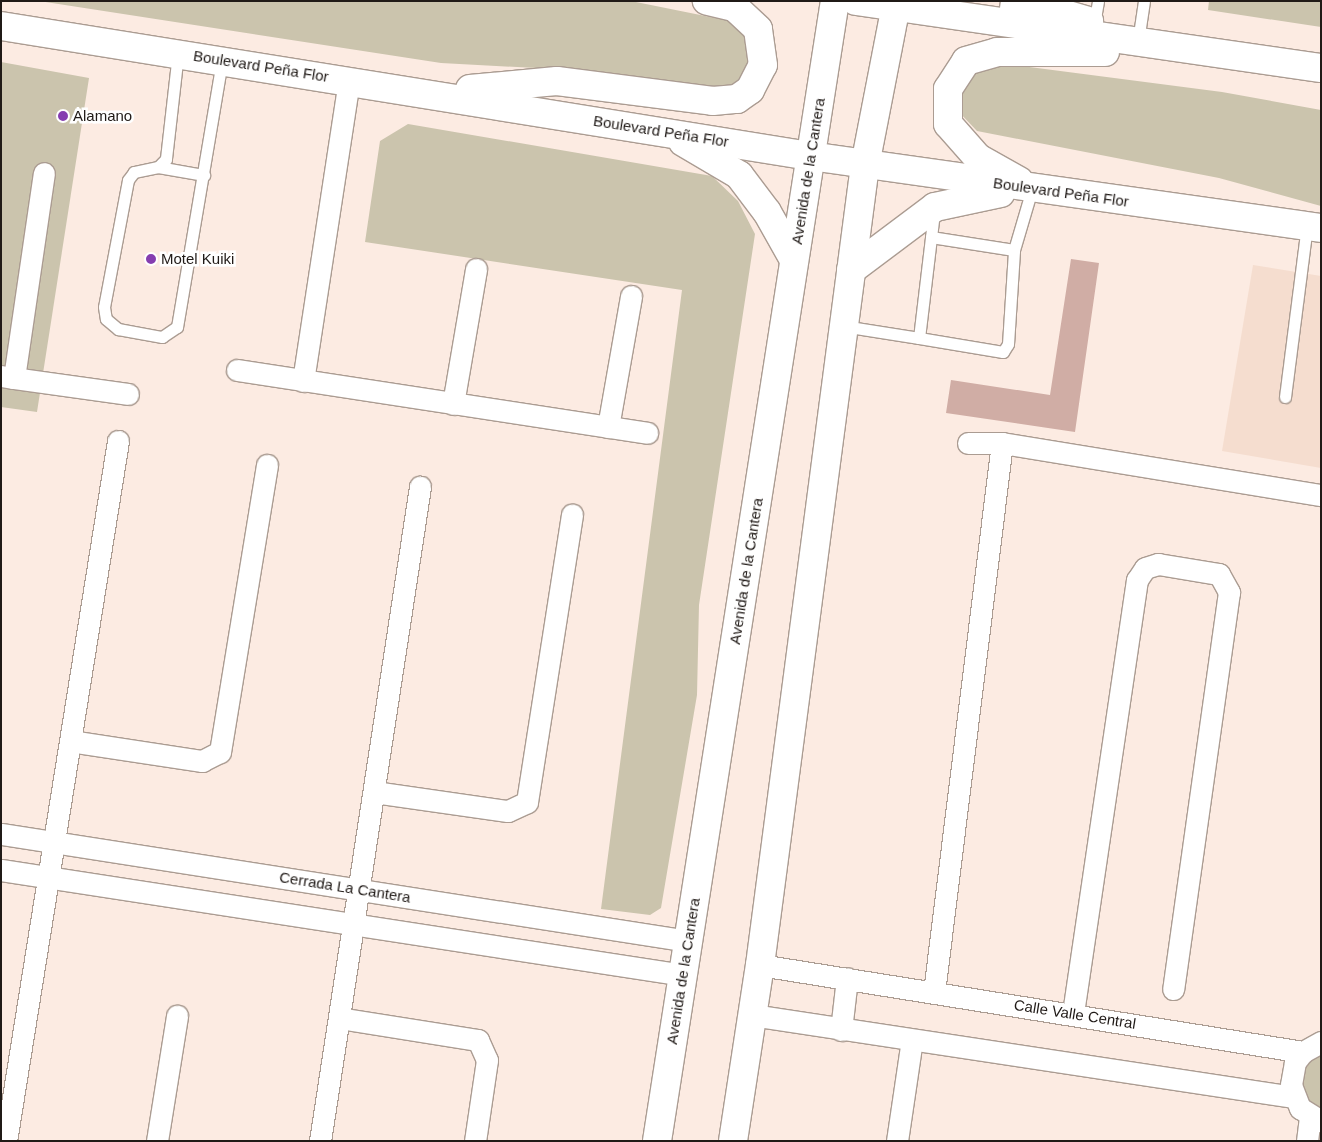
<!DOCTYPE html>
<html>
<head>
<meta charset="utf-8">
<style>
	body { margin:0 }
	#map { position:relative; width:1322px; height:1142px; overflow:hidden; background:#fcebe2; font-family:Arial,sans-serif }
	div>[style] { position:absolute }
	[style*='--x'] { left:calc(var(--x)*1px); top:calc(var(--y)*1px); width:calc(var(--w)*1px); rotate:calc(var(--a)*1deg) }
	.built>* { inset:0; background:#f5ddcf }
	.green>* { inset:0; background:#cbc4ad }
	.building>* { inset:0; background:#d0ada5 }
	.roads { filter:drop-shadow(1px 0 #ab9c92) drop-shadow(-1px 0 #ab9c92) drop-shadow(0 1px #ab9c92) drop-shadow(0 -1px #ab9c92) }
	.lane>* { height:11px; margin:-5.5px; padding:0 5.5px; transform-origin:5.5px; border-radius:5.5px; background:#fff }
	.street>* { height:21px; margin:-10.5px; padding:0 10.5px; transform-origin:10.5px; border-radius:10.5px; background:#fff }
	.secondary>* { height:28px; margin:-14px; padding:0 14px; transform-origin:14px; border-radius:14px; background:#fff }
	.dots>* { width:14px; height:14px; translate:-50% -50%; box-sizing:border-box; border:2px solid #fff; border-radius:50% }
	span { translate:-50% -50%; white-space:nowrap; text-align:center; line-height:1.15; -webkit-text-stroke:5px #fff; paint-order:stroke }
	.street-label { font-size:15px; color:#201a17 }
	.poi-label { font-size:15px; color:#201a17 }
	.left { translate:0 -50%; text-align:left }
	.frame { position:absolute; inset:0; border:2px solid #201a17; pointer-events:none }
</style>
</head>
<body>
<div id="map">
	<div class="built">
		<i style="clip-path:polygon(1253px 265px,1321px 276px,1321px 468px,1222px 451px)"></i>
	</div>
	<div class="green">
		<i style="clip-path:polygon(39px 1px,631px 1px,735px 22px,747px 30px,755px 58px,738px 84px,725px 88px,536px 68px,441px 63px)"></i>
		<i style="clip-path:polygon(1209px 1px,1321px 1px,1321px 27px,1208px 10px)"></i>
		<i style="clip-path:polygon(1px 62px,89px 78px,37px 412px,1px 407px)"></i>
		<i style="clip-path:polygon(990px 62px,1222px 92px,1321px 110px,1321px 206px,1219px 178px,977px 131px,958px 111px,963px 80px)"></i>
		<i style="clip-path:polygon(408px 124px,712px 176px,738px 201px,755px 234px,699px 605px,697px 695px,661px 908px,650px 915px,601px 909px,682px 290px,365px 242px,380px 141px)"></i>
		<i style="clip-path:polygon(1321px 1052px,1321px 1113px,1301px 1095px,1301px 1073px,1306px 1063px)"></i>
	</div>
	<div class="building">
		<i style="clip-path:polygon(1071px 259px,1099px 263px,1075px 432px,946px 413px,951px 380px,1050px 395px)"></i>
	</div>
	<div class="roads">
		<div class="lane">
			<i style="--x:1003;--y:22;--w:21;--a:-82"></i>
			<i style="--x:1094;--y:24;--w:23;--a:-80"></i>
			<i style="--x:1138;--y:41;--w:40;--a:-81.5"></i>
			<i style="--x:178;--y:53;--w:107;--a:96.5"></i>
			<i style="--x:166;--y:159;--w:11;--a:135"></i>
			<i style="--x:158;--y:167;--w:25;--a:168"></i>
			<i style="--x:134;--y:172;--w:10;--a:127"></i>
			<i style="--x:128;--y:180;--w:129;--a:100.7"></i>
			<i style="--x:104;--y:307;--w:12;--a:81"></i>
			<i style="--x:106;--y:319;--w:16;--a:40"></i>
			<i style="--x:118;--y:329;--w:45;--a:10.3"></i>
			<i style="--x:162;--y:337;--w:18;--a:-34"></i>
			<i style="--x:177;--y:327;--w:270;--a:-80.4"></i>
			<i style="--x:158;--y:167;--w:47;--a:9.9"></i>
			<i style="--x:1014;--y:250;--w:64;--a:-73.6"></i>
			<i style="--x:843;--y:326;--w:77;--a:9"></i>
			<i style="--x:919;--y:338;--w:127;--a:-83.2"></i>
			<i style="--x:919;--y:338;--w:85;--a:9.5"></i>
			<i style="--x:1003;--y:352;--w:9;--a:-58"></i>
			<i style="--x:1008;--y:344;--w:94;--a:-86.3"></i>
			<i style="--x:1014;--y:250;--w:84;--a:-171.1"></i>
			<i style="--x:1285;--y:397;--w:172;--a:-82.7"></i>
		</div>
		<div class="street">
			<i style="--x:237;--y:370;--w:415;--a:8.7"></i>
			<i style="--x:1;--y:376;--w:13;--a:9"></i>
			<i style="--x:14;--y:378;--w:207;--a:-81.7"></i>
			<i style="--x:14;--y:378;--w:115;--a:8"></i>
			<i style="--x:303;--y:381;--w:304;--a:-81.3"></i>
			<i style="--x:453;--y:404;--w:137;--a:-80.3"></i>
			<i style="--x:608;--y:427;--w:133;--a:-80"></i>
			<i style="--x:968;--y:443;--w:34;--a:0"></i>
			<i style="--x:1002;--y:443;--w:323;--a:9.3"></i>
			<i style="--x:70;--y:741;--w:134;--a:8.6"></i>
			<i style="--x:202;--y:761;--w:20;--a:-27"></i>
			<i style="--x:220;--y:752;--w:291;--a:-80.7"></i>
			<i style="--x:374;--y:792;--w:135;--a:8.1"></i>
			<i style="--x:508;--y:811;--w:21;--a:-25"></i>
			<i style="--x:527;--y:802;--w:291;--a:-81.1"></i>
			<i style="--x:1;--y:834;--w:695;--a:8.85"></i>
			<i style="--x:1;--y:870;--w:690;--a:8.75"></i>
			<i style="--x:760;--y:965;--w:550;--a:9.1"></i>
			<i style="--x:934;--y:992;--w:553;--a:-82.94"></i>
			<i style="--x:1073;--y:1013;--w:438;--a:-81.6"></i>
			<i style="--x:1137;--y:580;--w:14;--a:-56"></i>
			<i style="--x:1145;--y:568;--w:14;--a:-17"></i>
			<i style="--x:1158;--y:564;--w:62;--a:9.3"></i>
			<i style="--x:1219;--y:574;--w:21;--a:61"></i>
			<i style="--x:1229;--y:592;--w:401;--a:98"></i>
			<i style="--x:752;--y:1015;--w:547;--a:8.62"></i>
			<i style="--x:339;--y:1018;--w:141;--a:9"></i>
			<i style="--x:478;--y:1040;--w:22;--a:66"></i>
			<i style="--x:487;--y:1060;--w:82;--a:98.4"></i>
			<i style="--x:841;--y:1030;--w:52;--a:-83.4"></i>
			<i style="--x:1321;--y:1042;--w:21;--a:151"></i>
			<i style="--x:1303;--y:1052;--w:13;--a:129"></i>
			<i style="--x:1295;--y:1062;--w:23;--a:100"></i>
			<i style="--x:1291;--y:1085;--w:25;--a:69"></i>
			<i style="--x:1300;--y:1108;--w:25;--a:32"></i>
			<i style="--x:6;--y:1141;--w:709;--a:-80.91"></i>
			<i style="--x:157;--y:1141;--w:127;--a:-80.9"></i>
			<i style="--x:320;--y:1141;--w:662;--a:-81.31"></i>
			<i style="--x:897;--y:1141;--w:102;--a:-81.6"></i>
			<i style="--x:1307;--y:1141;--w:24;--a:-83"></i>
		</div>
		<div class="secondary">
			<i style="--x:856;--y:1;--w:470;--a:8.2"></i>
			<i style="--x:1020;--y:1;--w:72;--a:16.2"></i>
			<i style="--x:1;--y:26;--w:819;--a:9.13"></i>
			<i style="--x:810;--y:156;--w:516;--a:8.02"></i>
			<i style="--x:470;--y:89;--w:87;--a:-5.3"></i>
			<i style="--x:557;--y:81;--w:157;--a:7.3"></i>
			<i style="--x:713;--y:101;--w:24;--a:-5"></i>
			<i style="--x:737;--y:99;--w:16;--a:-35"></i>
			<i style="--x:750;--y:90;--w:28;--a:-63"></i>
			<i style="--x:763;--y:65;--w:36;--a:-98"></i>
			<i style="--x:758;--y:29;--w:33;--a:-137"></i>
			<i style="--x:734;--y:7;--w:28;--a:-167"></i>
			<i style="--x:683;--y:142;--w:65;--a:30.5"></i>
			<i style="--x:739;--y:175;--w:46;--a:52.9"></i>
			<i style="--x:767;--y:212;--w:55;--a:60.6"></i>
			<i style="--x:1019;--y:181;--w:47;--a:-150.7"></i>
			<i style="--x:978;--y:158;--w:45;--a:-131.4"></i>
			<i style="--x:948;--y:124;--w:35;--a:-90"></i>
			<i style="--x:948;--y:89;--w:33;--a:-57"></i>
			<i style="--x:966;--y:61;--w:32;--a:-16"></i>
			<i style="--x:997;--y:52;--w:108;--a:0"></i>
			<i style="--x:851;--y:270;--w:105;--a:-36.9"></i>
			<i style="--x:935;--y:207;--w:67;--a:-12"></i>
			<i style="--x:657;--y:1141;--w:1154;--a:-81.13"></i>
			<i style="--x:733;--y:1141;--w:178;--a:-81.3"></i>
			<i style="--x:760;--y:965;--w:807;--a:-82.52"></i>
			<i style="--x:865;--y:165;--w:167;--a:-79"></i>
		</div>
	</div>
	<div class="dots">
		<i style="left:63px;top:116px;background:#853db0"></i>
		<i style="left:151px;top:259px;background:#853db0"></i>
	</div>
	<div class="street-label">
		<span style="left:261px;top:66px;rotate:9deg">Boulevard Peña Flor</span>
		<span style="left:661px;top:131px;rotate:9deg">Boulevard Peña Flor</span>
		<span style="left:808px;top:171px;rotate:-81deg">Avenida de la Cantera</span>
		<span style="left:1061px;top:192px;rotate:8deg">Boulevard Peña Flor</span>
		<span style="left:746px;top:571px;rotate:-81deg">Avenida de la Cantera</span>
		<span style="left:345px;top:887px;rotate:9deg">Cerrada La Cantera</span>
		<span style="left:683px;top:971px;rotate:-81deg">Avenida de la Cantera</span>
		<span style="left:1075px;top:1014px;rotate:9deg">Calle Valle Central</span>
	</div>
	<div class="poi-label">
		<span class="left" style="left:73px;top:116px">Alamano</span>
		<span class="left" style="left:161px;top:259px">Motel Kuiki</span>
	</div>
	<div class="frame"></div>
</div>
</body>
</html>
